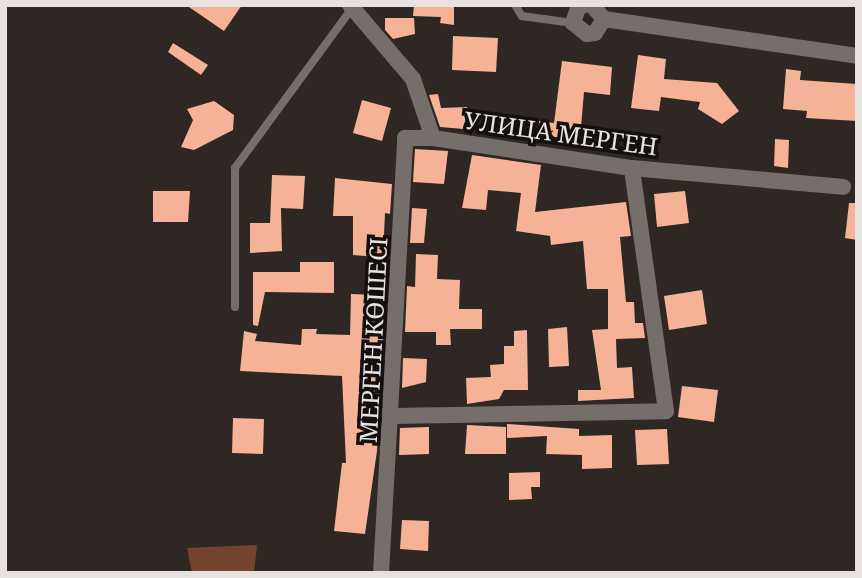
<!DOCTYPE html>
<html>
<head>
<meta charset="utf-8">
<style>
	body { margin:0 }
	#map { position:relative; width:862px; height:578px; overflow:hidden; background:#2e2724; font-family:"Noto Serif",serif }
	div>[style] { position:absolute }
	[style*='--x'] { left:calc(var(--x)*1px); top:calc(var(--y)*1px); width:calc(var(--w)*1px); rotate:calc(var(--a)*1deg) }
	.green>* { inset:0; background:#734330 }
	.building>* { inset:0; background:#f6b297 }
	.lane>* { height:8px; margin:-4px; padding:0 4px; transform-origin:4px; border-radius:4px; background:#766e6b }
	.street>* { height:16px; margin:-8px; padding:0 8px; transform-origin:8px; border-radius:8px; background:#766e6b }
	span { translate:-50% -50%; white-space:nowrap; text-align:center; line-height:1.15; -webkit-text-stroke:7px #13100f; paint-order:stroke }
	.street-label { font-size:24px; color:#e7e2e0 }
	.frame { position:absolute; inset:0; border:7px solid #e7e2e0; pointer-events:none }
</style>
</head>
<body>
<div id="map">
	<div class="green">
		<i style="clip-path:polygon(257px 545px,254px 573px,192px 573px,187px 548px)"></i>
	</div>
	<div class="building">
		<i style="clip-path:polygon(186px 5px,242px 5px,224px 31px)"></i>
		<i style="clip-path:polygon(414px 5px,454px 5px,454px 25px,440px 23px,441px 17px,413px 16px)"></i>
		<i style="clip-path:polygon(385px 18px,414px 18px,415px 34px,393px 39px,385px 30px)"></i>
		<i style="clip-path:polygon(453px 36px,498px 38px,496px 72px,452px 70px)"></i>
		<i style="clip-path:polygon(173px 43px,208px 65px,201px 75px,168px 52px)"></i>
		<i style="clip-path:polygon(638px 55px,666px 59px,664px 79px,717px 83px,739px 111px,722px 124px,698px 109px,700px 102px,661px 97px,659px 111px,631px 108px)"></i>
		<i style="clip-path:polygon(562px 61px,612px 67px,610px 95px,584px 92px,581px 127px,603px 131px,601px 144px,537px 135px,539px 121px,554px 123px)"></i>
		<i style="clip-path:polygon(786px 69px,801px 71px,800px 80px,857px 84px,857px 121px,806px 118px,807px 111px,783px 109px)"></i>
		<i style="clip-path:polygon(438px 94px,441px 108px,467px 107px,464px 129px,440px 127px,429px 95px)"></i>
		<i style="clip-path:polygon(362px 100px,391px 108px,382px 141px,353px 133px)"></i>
		<i style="clip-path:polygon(214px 101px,234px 115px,233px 130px,194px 150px,181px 147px,193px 120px,187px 109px)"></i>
		<i style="clip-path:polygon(775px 139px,789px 140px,788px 168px,774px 166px)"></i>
		<i style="clip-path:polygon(415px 149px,448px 151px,444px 184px,413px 182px)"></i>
		<i style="clip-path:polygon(472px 155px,541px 165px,535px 212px,626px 202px,631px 236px,620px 237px,626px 302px,634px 302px,635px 323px,643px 323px,645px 338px,616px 339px,617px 368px,632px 367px,634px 398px,578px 401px,578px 390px,601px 390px,592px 330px,608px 329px,608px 289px,587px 289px,583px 241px,551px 245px,550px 236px,516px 231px,521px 193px,488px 190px,486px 210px,462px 208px)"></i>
		<i style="clip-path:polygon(272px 175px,305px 176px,303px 209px,281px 208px,282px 251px,250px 253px,250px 223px,270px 223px)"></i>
		<i style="clip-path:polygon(335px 178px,392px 184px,390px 214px,385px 213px,383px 257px,388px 257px,377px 451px,365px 534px,334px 531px,342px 463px,346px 463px,342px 376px,240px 371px,244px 331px,257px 334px,255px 341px,301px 345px,302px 329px,317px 329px,316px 334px,350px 335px,351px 294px,375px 295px,377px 257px,353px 255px,353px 216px,333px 216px)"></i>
		<i style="clip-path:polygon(153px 191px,190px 191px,188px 222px,153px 222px)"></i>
		<i style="clip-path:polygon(685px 191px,689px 223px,657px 227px,654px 194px)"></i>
		<i style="clip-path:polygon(849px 203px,857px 203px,857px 240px,845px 238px)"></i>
		<i style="clip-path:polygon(412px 208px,427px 209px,424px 243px,410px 243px)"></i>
		<i style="clip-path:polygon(416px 254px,438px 255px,437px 279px,460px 280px,459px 309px,482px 309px,482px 329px,450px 329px,451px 345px,436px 345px,436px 332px,405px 332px,407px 286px,415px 287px)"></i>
		<i style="clip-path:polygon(300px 262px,334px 262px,334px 293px,265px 292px,258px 326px,253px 325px,253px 272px,300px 272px)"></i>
		<i style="clip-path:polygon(702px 290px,707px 324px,669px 330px,664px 296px)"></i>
		<i style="clip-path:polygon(567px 327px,569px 366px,549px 367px,548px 329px)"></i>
		<i style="clip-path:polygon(527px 330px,528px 390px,504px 390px,499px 399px,467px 404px,466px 378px,491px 377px,490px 365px,504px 364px,504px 346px,514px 346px,514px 331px)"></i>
		<i style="clip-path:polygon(403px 358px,427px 359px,426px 382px,402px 388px)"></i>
		<i style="clip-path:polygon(682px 386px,718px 390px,714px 422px,678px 417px)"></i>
		<i style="clip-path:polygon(233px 418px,264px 419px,263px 454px,232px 453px)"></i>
		<i style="clip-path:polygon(507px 424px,579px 429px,579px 436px,612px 435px,612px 468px,582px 469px,582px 455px,546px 454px,547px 436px,507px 438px)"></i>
		<i style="clip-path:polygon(467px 425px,506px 427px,506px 454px,465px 454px)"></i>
		<i style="clip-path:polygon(429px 427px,429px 454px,399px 455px,400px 428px)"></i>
		<i style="clip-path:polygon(667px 429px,669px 464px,637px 465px,635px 430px)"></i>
		<i style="clip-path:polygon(540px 472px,540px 487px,531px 487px,532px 499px,509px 500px,509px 473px)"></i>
		<i style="clip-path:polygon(402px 520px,429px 521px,428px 551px,400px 549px)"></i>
	</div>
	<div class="lane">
		<i style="--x:515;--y:5;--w:13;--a:58"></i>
		<i style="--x:522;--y:16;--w:51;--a:7.8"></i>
		<i style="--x:235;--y:307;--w:139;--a:-90"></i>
		<i style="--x:235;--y:168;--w:195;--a:-53.8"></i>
	</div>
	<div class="street">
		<i style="--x:350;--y:5;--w:97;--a:49.6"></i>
		<i style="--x:413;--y:79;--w:62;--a:71.3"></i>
		<i style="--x:584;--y:5;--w:7;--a:153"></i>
		<i style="--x:578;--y:8;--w:16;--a:108"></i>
		<i style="--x:573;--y:23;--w:18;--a:38"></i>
		<i style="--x:587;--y:34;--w:8;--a:-7"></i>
		<i style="--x:595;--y:33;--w:17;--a:-57"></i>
		<i style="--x:604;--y:19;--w:18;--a:-131"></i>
		<i style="--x:604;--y:19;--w:256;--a:8.3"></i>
		<i style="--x:393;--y:416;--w:273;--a:-1"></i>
		<i style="--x:666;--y:411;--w:245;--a:-98"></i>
		<i style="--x:381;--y:573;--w:436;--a:-86.8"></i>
		<i style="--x:405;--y:138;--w:28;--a:0"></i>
		<i style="--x:433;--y:138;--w:201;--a:8.6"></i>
		<i style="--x:632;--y:168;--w:212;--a:5.1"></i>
	</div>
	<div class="street-label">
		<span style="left:561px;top:133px;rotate:8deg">УЛИЦА МЕРГЕН</span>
		<span style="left:373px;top:340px;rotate:-87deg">МЕРГЕН КӨШЕСІ</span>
	</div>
	<div class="frame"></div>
</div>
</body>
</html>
